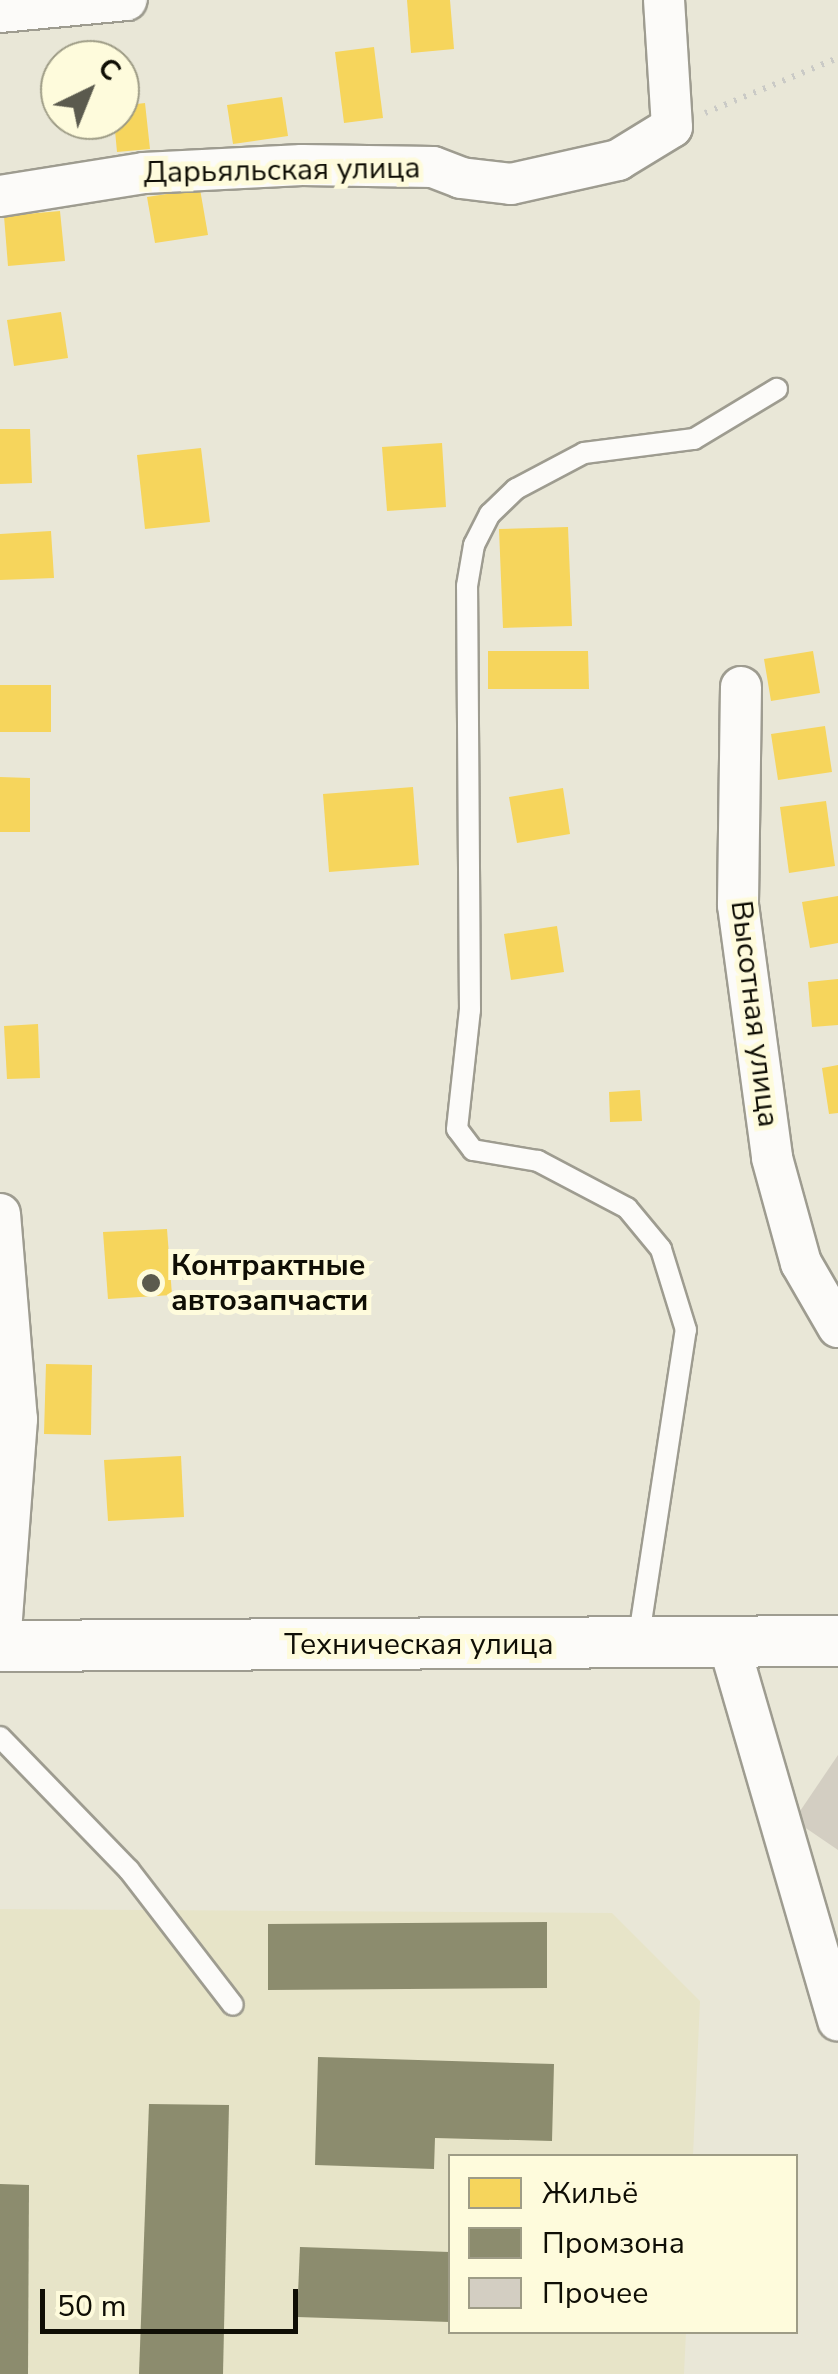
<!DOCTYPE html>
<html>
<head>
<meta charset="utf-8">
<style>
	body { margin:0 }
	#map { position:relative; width:838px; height:2374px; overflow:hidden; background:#e9e7d7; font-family:"Nunito Sans",sans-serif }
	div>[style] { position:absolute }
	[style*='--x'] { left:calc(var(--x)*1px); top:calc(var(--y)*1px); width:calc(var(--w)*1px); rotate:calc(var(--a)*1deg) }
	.built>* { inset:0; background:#e7e4c8 }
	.homes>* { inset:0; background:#f6d55c }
	.industry>* { inset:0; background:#8c8c6e }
	.building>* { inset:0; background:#d3cec2 }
	.path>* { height:6px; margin-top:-3px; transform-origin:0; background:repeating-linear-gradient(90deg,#cacac6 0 2.5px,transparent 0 10.5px) }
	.roads { filter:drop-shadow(2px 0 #9e9c90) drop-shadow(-2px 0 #9e9c90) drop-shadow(0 2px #9e9c90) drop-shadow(0 -2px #9e9c90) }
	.service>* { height:20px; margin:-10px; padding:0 10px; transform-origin:10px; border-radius:10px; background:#fcfbf9 }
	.minor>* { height:40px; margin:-20px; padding:0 20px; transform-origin:20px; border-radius:20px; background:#fcfbf9 }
	.tertiary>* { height:50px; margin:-25px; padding:0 25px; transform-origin:25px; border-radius:25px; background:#fcfbf9 }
	.dots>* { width:28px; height:28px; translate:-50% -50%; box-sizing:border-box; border:5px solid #fefbdc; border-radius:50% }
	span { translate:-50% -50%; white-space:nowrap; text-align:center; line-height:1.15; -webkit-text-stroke:10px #fefbdc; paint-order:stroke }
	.street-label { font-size:30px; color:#0f0e05 }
	.poi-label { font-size:30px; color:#0f0e05; font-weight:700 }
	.left { translate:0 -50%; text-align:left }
	.legend { position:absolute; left:448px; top:2154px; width:350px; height:180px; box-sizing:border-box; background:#fefbdc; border:2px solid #9e9c86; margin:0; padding:12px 18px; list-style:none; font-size:30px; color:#0f0e05 }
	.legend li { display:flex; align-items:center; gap:20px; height:50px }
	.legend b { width:50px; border:2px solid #9e9c86 }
	.north { position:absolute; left:40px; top:40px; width:100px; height:100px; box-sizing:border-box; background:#fefbdc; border:2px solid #9e9c86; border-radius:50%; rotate:43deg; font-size:28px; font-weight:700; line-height:40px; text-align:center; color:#0f0e05 }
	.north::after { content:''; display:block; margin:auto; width:35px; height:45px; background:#5b5a4e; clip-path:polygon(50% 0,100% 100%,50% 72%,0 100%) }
	.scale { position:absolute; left:40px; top:2289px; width:258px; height:45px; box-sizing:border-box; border:5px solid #0f0e05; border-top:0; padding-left:12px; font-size:30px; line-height:35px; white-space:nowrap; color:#0f0e05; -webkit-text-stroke:8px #fefbdc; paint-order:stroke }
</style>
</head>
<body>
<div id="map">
	<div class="built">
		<i style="clip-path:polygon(0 1909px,612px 1913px,700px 2001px,693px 2156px,450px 2156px,450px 2332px,686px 2332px,684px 2374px,0 2374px)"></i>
	</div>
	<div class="homes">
		<i style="clip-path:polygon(407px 0,450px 0,454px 49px,411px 53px)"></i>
		<i style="clip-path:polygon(374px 47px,383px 118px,344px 123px,335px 52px)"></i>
		<i style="clip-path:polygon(282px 97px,288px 136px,233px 144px,227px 105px)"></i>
		<i style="clip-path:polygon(145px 103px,150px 149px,117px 152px,114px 120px,120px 120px,120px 106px)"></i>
		<i style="clip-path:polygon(200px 189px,208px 235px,155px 243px,147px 197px)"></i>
		<i style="clip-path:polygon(60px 211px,65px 261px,8px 266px,4px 216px)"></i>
		<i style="clip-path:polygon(61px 312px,68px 358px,14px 366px,7px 320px)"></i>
		<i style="clip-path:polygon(0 429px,30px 429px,32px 483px,0 484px)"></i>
		<i style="clip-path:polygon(442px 443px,446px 507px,387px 511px,382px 447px)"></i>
		<i style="clip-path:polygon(201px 448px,210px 522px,145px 529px,137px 455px)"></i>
		<i style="clip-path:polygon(568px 527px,572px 626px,503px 628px,499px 529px)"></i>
		<i style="clip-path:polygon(51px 531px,54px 578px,0 580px,0 534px)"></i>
		<i style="clip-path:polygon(488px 651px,588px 651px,589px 689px,488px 689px)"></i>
		<i style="clip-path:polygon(813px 651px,820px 693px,771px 701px,764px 659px)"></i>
		<i style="clip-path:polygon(0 685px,51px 685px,51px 732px,0 732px)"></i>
		<i style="clip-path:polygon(825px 726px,832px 772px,778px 780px,771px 734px)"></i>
		<i style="clip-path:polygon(0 777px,30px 778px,30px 832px,0 832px)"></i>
		<i style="clip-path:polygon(413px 787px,419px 865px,329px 872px,323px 794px)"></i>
		<i style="clip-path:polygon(563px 788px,570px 834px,517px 843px,509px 797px)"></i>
		<i style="clip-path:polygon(826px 801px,835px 866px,789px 873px,780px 807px)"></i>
		<i style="clip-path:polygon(838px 896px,838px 943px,810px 948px,802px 902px)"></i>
		<i style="clip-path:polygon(557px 926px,564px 972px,511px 980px,504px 934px)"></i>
		<i style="clip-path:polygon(838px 979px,838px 1025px,812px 1027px,808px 982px)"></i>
		<i style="clip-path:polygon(38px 1024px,40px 1078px,7px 1079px,4px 1026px)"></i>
		<i style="clip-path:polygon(838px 1065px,838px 1113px,829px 1114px,822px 1068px)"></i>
		<i style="clip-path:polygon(640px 1090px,642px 1121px,610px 1122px,609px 1092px)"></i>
		<i style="clip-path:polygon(167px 1229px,172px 1295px,108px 1299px,103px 1232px)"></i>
		<i style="clip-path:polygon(46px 1364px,92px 1365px,91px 1435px,44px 1434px)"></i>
		<i style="clip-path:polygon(181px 1456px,184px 1517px,108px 1521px,104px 1460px)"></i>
	</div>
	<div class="industry">
		<i style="clip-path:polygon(547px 1922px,547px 1988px,268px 1990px,268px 1924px)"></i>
		<i style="clip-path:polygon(318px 2057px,554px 2064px,552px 2141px,435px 2138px,434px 2169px,315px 2165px)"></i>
		<i style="clip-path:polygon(149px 2104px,229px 2105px,223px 2374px,139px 2374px)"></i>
		<i style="clip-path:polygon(0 2184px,29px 2185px,28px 2374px,0 2374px)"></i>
		<i style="clip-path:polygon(300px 2247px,450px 2252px,450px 2322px,297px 2317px)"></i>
	</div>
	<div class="building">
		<i style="clip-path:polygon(838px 1755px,838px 1850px,794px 1820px)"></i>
	</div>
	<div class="path">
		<i style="--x:705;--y:113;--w:144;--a:-22.5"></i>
	</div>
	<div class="roads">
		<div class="service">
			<i style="--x:638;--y:1642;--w:316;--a:-81.3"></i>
			<i style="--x:686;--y:1330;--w:85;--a:-107.2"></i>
			<i style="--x:661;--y:1249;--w:53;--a:-129.7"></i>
			<i style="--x:627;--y:1208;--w:101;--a:-152.2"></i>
			<i style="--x:538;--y:1161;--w:66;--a:-170.4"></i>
			<i style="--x:473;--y:1150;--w:26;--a:-127"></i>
			<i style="--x:457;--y:1129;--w:120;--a:-83.8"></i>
			<i style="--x:470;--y:1010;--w:424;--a:-90.4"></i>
			<i style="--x:467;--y:586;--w:42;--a:-80.3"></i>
			<i style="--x:474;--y:545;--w:35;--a:-63"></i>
			<i style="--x:490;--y:514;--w:36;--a:-44"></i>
			<i style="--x:516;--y:489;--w:77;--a:-27.9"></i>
			<i style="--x:584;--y:453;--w:111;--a:-7.3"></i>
			<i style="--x:694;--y:439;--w:97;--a:-31.1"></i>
			<i style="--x:0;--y:1737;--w:185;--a:45.9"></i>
			<i style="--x:129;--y:1870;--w:170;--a:52.4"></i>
		</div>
		<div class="minor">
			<i style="--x:0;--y:12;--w:127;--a:-5.4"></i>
			<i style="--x:0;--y:196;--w:146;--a:-9.1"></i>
			<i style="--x:144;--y:173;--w:158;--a:-2.9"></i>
			<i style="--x:302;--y:165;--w:131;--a:0.9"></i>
			<i style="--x:433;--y:167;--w:30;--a:21"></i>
			<i style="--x:461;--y:178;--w:50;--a:6.8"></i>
			<i style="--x:511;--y:184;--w:110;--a:-12.6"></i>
			<i style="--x:618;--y:160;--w:63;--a:-31.4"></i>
			<i style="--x:672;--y:127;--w:127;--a:-93.6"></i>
			<i style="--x:741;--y:687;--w:218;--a:90.8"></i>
			<i style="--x:738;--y:905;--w:255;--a:82.3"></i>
			<i style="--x:772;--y:1158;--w:109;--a:74.6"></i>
			<i style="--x:801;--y:1263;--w:74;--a:60"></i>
			<i style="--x:0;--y:1214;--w:206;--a:85.3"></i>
			<i style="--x:17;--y:1419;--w:226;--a:94.3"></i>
			<i style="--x:729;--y:1645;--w:391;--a:73.8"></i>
		</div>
		<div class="tertiary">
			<i style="--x:0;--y:1646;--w:838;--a:-0.34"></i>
		</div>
	</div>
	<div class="dots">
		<i style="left:151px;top:1283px;background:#5b5a4e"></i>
	</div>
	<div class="street-label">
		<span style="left:282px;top:171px;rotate:-1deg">Дарьяльская улица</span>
		<span style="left:754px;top:1014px;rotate:83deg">Высотная улица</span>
		<span style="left:419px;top:1645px">Техническая улица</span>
	</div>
	<div class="poi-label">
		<span class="left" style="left:171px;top:1283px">Контрактные<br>автозапчасти</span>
	</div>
	<ul class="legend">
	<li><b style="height:28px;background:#f6d55c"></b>Жильё</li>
	<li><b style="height:28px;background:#8c8c6e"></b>Промзона</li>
	<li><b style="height:28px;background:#d3cec2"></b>Прочее</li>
	</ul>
	<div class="north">С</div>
	<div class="scale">50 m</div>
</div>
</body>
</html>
